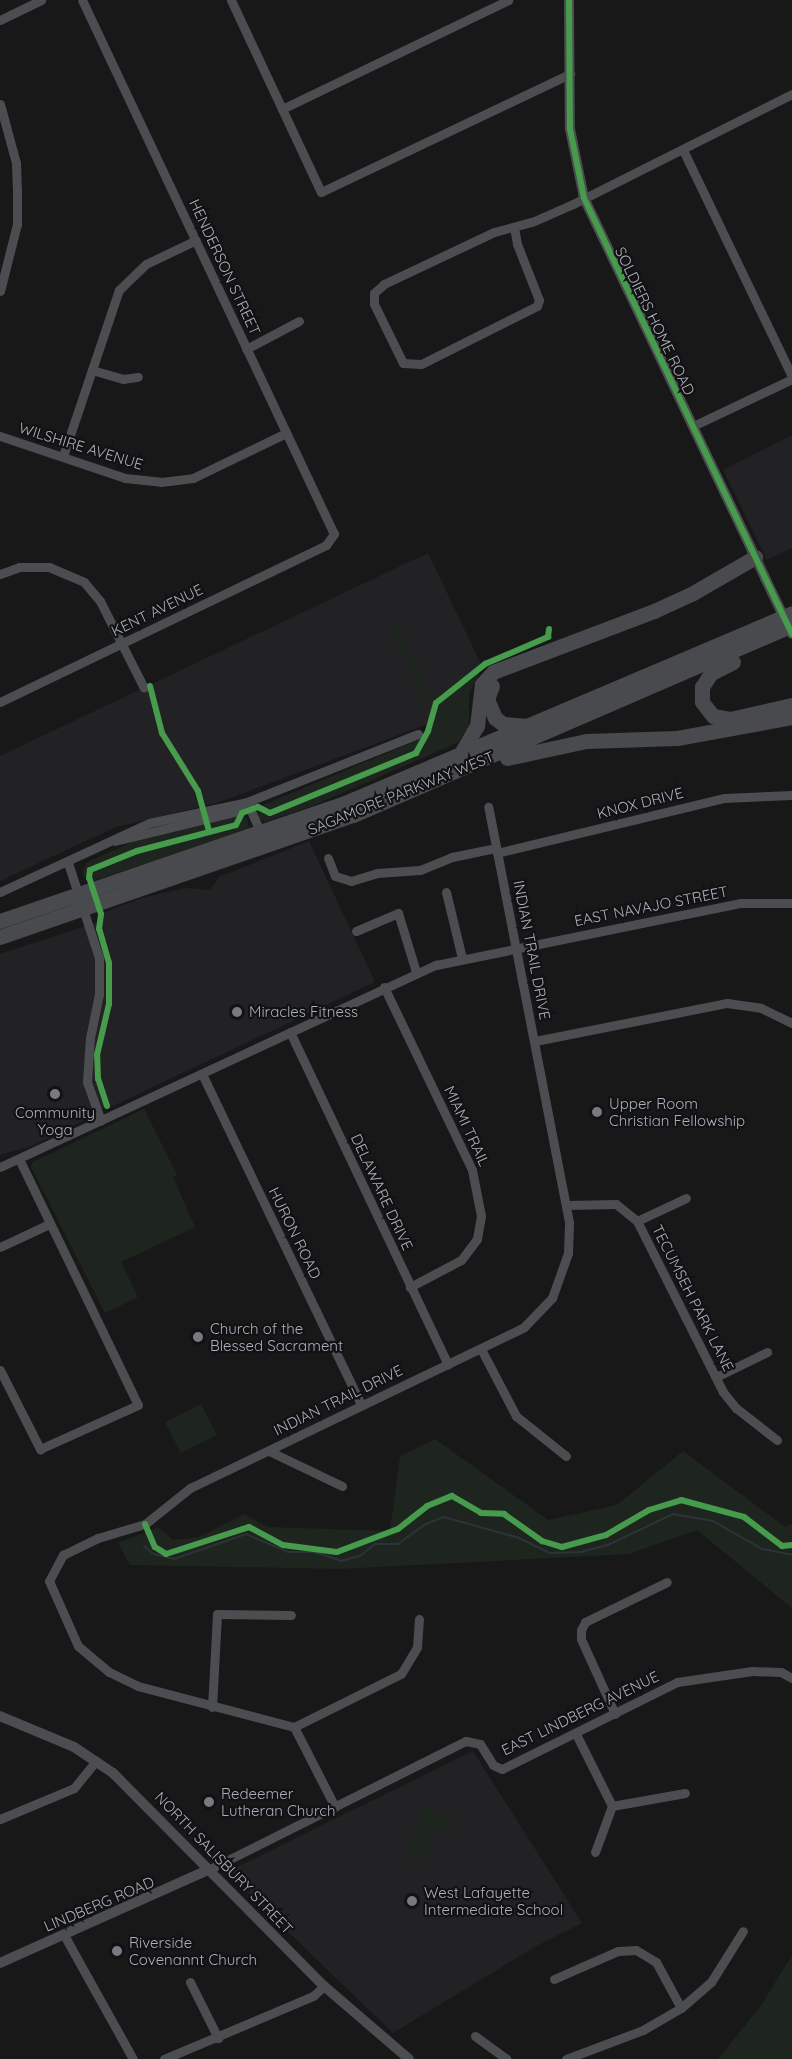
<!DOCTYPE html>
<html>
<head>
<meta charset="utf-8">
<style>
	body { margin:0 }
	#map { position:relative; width:792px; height:2059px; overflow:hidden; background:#181818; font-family:Quicksand,sans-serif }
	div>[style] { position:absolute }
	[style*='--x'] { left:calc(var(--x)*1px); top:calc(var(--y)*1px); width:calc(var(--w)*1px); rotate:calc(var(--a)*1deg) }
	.built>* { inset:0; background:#222224 }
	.green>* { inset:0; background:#1e251f }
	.stream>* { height:2px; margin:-1px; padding:0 1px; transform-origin:1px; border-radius:1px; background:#2c3339 }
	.minor>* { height:9px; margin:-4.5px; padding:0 4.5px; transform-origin:4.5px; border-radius:4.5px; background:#4c4d51 }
	.tertiary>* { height:10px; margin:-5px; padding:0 5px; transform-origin:5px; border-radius:5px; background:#4c4d51 }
	.trunk>* { height:15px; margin:-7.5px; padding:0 7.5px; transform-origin:7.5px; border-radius:7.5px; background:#494a4d }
	.tertiary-bridge>* { height:10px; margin:-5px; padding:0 5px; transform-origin:5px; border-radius:5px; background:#4c4d51 }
	.cycleway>* { height:6px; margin:-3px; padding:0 3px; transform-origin:3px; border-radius:3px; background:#469c4c }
	.dots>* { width:16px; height:16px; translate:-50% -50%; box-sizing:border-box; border:3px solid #121214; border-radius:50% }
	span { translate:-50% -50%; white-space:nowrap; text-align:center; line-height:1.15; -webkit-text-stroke:4.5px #121214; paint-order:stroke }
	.street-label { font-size:15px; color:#aaafb8 }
	.poi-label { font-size:15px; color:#aaafb8 }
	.left { translate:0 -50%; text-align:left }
</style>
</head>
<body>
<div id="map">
	<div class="built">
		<i style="clip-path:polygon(792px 435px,792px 548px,767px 560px,723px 470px)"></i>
		<i style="clip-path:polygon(428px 553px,481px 664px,437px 698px,428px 724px,220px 802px,116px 827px,0 881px,0 756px)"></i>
		<i style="clip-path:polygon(309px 841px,375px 982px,115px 1105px,87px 1114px,83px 1121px,32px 1146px,0 1155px,0 954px,104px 920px,103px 913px,142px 898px,185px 888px,210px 890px,219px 877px)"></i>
		<i style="clip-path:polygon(473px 1751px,582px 1923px,533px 1948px,393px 2033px,233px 1879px,233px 1873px,235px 1868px)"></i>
	</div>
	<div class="green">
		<i style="clip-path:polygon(397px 624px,427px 685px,436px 686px,428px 701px,415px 700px,420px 692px,389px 629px)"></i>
		<i style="clip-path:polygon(481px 670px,469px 694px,469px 726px,457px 743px,312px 806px,265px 822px,259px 818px,258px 809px,263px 805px,428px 736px,439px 704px)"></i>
		<i style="clip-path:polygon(236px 814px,247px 818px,249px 828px,245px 832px,92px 881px,82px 875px,86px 863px,134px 841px)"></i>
		<i style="clip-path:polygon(144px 1109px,177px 1175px,173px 1177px,195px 1227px,121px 1262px,138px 1297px,105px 1313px,31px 1167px,33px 1162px)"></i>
		<i style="clip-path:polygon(201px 1404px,217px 1435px,181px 1453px,165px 1422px)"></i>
		<i style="clip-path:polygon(435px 1439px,548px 1520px,617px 1505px,683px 1451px,785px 1527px,792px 1524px,792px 1608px,697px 1530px,629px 1554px,340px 1569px,130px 1565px,118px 1543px,158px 1527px,173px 1540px,199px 1537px,244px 1514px,268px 1527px,390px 1531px,400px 1456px)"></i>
		<i style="clip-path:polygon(423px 1805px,458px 1821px,454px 1832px,436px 1825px,423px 1863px,405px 1857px)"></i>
		<i style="clip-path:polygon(792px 1955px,792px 2059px,718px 2059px,760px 2007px)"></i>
	</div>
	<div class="stream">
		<i style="--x:144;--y:1546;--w:13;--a:39"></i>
		<i style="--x:154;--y:1554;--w:21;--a:14"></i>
		<i style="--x:174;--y:1559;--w:76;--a:-19.1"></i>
		<i style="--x:246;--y:1534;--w:46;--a:23.2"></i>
		<i style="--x:288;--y:1552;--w:26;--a:0"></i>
		<i style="--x:314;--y:1552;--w:28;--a:18"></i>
		<i style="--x:341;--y:1561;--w:20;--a:-15"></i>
		<i style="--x:360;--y:1556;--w:19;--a:-39"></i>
		<i style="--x:375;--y:1544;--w:23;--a:0"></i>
		<i style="--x:398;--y:1544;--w:34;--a:-36"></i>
		<i style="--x:426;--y:1524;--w:19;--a:-21"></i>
		<i style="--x:444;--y:1517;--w:78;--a:15.6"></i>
		<i style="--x:519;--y:1538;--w:34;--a:26"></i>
		<i style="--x:550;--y:1553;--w:31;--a:-2"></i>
		<i style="--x:581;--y:1552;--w:28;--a:-15"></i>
		<i style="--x:608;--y:1545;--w:72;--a:-25.5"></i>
		<i style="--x:673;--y:1514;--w:41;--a:9.9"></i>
		<i style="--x:713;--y:1521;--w:56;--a:29.7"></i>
		<i style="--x:762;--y:1549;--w:31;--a:11"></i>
	</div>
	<div class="minor">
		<i style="--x:231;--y:0;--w:212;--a:64.9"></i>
		<i style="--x:321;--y:192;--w:276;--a:-25.4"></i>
		<i style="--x:0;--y:20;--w:46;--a:-26"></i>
		<i style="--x:0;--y:104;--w:61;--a:74.8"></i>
		<i style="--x:16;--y:163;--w:26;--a:88"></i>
		<i style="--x:17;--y:189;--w:35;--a:90"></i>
		<i style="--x:17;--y:224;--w:69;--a:104.2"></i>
		<i style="--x:282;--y:109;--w:251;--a:-25.7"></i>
		<i style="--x:683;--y:150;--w:251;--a:64.3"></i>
		<i style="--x:514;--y:227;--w:17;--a:80"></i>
		<i style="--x:517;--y:244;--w:60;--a:68.6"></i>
		<i style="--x:539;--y:300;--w:6;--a:108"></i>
		<i style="--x:537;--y:306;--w:130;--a:153.4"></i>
		<i style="--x:421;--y:364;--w:18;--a:-177"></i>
		<i style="--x:403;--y:363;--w:66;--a:-116.2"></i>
		<i style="--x:374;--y:304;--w:11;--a:-90"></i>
		<i style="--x:374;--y:293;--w:13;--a:-42"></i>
		<i style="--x:384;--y:284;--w:122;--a:-25.3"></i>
		<i style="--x:494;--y:232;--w:39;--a:-15"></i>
		<i style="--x:532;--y:222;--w:45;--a:-23.7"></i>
		<i style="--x:573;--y:204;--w:245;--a:-26.7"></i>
		<i style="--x:246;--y:349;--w:60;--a:-27.8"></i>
		<i style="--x:92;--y:370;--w:32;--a:16"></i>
		<i style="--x:123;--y:379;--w:15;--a:-8"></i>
		<i style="--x:693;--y:426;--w:110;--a:-25.4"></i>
		<i style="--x:0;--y:436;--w:132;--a:18.6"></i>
		<i style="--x:125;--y:478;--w:36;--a:6"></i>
		<i style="--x:161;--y:482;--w:32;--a:-7"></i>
		<i style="--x:193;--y:478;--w:103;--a:-25.8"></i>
		<i style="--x:63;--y:456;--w:175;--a:-71.4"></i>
		<i style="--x:119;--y:290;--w:37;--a:-44"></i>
		<i style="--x:146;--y:264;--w:55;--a:-25.6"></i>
		<i style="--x:0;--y:574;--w:20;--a:-20"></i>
		<i style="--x:19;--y:567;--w:30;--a:0"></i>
		<i style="--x:49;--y:567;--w:38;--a:23"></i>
		<i style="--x:84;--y:582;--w:25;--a:50"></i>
		<i style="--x:100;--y:601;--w:97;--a:63.2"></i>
		<i style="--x:0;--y:702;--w:362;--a:-25.7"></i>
		<i style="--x:326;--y:545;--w:14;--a:-54"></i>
		<i style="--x:334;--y:534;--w:590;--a:-115.26"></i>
		<i style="--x:247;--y:802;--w:36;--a:66"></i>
		<i style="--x:115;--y:841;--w:122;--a:-13.7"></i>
		<i style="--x:234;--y:812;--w:16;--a:-38"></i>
		<i style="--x:247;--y:802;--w:184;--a:-21.7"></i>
		<i style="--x:497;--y:853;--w:234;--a:-13.6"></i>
		<i style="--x:724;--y:798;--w:68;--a:-2.5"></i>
		<i style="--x:328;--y:858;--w:19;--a:69"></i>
		<i style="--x:335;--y:876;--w:17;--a:17"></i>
		<i style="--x:351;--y:881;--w:27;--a:-17"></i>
		<i style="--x:377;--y:873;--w:43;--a:-4"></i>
		<i style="--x:420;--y:870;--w:35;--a:-22"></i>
		<i style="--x:452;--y:857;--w:45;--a:-11.6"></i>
		<i style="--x:68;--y:863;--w:100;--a:71.9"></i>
		<i style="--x:99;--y:958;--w:36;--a:90"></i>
		<i style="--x:99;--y:994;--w:45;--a:101.6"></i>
		<i style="--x:90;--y:1038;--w:44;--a:93.9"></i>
		<i style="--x:87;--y:1082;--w:41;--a:70.3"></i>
		<i style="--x:0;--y:892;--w:164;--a:-24.8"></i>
		<i style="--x:149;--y:823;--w:100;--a:-12.1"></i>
		<i style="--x:446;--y:892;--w:68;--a:76.4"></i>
		<i style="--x:356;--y:931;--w:46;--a:-23.2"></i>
		<i style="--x:398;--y:913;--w:62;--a:73"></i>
		<i style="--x:384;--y:987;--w:203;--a:64.3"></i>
		<i style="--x:472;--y:1170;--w:47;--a:78.9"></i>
		<i style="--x:481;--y:1216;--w:23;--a:100"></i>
		<i style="--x:477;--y:1239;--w:26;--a:127"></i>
		<i style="--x:461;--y:1260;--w:58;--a:152.1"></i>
		<i style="--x:290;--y:1032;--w:368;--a:64.6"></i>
		<i style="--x:535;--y:1041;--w:196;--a:-11.2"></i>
		<i style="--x:727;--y:1003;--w:34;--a:8"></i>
		<i style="--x:761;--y:1008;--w:34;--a:26"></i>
		<i style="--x:202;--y:1074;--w:367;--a:64.3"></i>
		<i style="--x:0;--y:1167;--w:481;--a:-24.9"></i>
		<i style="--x:436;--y:965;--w:310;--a:-11.5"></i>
		<i style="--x:740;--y:903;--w:52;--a:0"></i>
		<i style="--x:566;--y:1205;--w:50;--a:-1.1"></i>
		<i style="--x:616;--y:1204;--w:27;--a:39"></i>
		<i style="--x:637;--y:1221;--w:191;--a:63.3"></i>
		<i style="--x:723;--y:1392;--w:21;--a:51"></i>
		<i style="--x:736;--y:1408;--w:52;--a:38"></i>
		<i style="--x:637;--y:1221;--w:54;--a:-25.1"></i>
		<i style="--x:0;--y:1247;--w:54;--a:-25.1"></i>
		<i style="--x:481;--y:1349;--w:76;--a:62.4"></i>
		<i style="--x:516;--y:1416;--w:64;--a:38.7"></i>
		<i style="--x:0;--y:1370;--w:89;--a:63.1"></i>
		<i style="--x:40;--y:1449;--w:107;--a:-24.2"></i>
		<i style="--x:138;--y:1405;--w:273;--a:-115.8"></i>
		<i style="--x:716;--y:1377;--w:57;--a:-26.1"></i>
		<i style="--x:269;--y:1451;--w:81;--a:25.6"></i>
		<i style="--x:212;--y:1707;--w:93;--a:-86.9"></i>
		<i style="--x:217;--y:1614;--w:74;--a:0.8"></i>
		<i style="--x:615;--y:1714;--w:82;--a:-114.4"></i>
		<i style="--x:581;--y:1639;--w:9;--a:-90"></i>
		<i style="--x:581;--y:1630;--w:9;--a:-63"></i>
		<i style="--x:585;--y:1622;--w:91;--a:-26"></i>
		<i style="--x:294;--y:1727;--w:119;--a:-26.4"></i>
		<i style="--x:401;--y:1674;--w:31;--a:-59"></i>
		<i style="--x:417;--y:1647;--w:28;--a:-86"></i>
		<i style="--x:576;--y:1734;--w:80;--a:63.4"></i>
		<i style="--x:612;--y:1806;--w:49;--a:110.3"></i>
		<i style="--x:612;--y:1806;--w:74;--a:-10.1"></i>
		<i style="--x:335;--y:1807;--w:90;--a:-117.1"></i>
		<i style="--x:294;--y:1727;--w:161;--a:-165.3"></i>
		<i style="--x:138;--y:1686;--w:32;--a:-154"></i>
		<i style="--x:109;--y:1672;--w:40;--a:-140"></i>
		<i style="--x:78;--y:1646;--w:71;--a:-114"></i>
		<i style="--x:49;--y:1581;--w:30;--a:-62"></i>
		<i style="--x:63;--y:1555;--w:39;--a:-26"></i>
		<i style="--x:98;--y:1538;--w:49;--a:-16.6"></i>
		<i style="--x:145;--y:1524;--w:58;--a:-38.7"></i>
		<i style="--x:190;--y:1488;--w:371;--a:-25.7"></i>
		<i style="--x:524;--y:1327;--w:40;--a:-46"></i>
		<i style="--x:552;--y:1298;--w:48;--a:-70.4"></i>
		<i style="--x:568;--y:1253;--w:31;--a:-88"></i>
		<i style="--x:569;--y:1222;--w:423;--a:-101"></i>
		<i style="--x:0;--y:1819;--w:80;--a:-22.7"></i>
		<i style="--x:74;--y:1788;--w:35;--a:-51"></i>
		<i style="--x:208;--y:1870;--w:288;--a:-26.6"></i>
		<i style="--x:466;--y:1741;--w:14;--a:12"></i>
		<i style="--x:480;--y:1744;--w:25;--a:58"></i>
		<i style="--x:493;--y:1765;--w:10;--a:24"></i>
		<i style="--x:502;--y:1769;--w:195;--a:-26.4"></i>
		<i style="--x:677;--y:1682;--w:76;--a:-8.3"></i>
		<i style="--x:752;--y:1671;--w:29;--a:2"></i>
		<i style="--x:781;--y:1672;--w:13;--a:29"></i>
		<i style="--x:64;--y:1935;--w:142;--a:60.9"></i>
		<i style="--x:554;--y:1979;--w:70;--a:-23.6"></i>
		<i style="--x:618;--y:1951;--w:18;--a:-3"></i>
		<i style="--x:636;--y:1950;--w:23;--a:31"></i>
		<i style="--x:656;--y:1962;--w:52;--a:61.5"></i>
		<i style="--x:190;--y:1982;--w:63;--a:63.4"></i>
		<i style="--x:475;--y:2036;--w:39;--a:36"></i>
		<i style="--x:164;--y:2059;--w:162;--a:-22.9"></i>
		<i style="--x:313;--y:1996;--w:15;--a:-42"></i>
		<i style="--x:566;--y:2059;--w:82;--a:-20.6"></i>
		<i style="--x:643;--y:2030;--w:44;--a:-30.1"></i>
		<i style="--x:681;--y:2008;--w:40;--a:-41"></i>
		<i style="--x:711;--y:1982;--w:60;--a:-57.9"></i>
	</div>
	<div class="tertiary">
		<i style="--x:569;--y:0;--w:129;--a:89.6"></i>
		<i style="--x:570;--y:129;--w:70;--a:78.5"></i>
		<i style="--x:584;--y:198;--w:421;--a:64.5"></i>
		<i style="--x:0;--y:1716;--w:80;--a:22.7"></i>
		<i style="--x:74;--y:1747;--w:47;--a:33.7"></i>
		<i style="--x:113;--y:1773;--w:300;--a:45.3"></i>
		<i style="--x:324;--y:1986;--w:112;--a:40.7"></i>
		<i style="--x:0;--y:1963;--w:228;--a:-24.1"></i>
	</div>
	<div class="trunk">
		<i style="--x:733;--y:662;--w:25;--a:153"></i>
		<i style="--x:711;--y:673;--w:17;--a:123"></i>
		<i style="--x:702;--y:687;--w:15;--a:90"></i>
		<i style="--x:702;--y:702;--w:18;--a:52"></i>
		<i style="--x:713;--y:716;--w:17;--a:10"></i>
		<i style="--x:730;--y:719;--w:64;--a:-12.7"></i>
		<i style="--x:492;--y:686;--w:14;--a:111"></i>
		<i style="--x:487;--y:699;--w:21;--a:67"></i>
		<i style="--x:495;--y:718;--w:10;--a:37"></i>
		<i style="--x:503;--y:724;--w:24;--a:5"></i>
		<i style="--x:460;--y:755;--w:34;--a:-60"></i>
		<i style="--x:477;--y:726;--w:42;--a:-83.2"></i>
		<i style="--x:482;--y:684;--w:16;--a:-47"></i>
		<i style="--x:493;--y:672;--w:172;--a:-20.8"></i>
		<i style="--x:654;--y:611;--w:43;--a:-24.8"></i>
		<i style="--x:693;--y:593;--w:72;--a:-30.1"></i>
		<i style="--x:507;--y:758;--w:81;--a:-12.1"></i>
		<i style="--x:586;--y:741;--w:91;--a:-1.9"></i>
		<i style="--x:677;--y:738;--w:117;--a:-10.3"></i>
		<i style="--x:0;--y:921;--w:365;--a:-18.9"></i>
		<i style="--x:345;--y:803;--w:486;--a:-23"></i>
		<i style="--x:0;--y:937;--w:373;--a:-19.1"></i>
		<i style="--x:353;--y:815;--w:478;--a:-23.4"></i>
	</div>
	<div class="tertiary-bridge">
		<i style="--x:765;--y:578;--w:62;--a:64.3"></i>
	</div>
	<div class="cycleway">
		<i style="--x:569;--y:0;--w:129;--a:89.6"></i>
		<i style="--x:570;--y:129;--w:70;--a:78.5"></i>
		<i style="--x:584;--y:198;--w:483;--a:64.5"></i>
		<i style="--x:150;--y:686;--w:49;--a:75.7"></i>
		<i style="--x:162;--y:733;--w:68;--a:58.2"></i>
		<i style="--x:198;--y:791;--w:41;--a:74.6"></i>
		<i style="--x:107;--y:1106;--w:28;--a:-108"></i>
		<i style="--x:98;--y:1079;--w:24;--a:-92"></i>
		<i style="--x:97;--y:1055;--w:52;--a:-76.8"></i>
		<i style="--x:109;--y:1004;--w:41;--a:-90"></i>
		<i style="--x:109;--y:963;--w:35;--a:-106"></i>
		<i style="--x:99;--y:929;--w:15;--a:-82"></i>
		<i style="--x:101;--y:914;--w:38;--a:-108"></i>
		<i style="--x:89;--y:878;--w:8;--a:-83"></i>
		<i style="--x:90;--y:870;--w:51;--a:-22"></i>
		<i style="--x:137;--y:851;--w:102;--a:-14.7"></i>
		<i style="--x:236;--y:825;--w:13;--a:-63"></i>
		<i style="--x:242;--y:813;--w:17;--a:-21"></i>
		<i style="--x:258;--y:807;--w:13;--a:27"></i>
		<i style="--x:270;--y:813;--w:158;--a:-22.3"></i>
		<i style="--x:416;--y:753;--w:25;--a:-61"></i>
		<i style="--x:428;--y:731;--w:29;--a:-74"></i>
		<i style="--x:436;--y:703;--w:63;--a:-38.5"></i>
		<i style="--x:485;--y:664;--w:69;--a:-23.2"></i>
		<i style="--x:548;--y:637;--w:8;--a:-83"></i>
		<i style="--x:145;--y:1524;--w:25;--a:67"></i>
		<i style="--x:155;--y:1547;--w:13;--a:32"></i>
		<i style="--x:166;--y:1554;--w:87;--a:-18"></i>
		<i style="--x:249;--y:1527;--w:38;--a:28"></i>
		<i style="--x:283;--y:1545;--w:54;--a:7.4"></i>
		<i style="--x:337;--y:1552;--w:65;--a:-20.7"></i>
		<i style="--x:398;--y:1529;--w:37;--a:-38"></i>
		<i style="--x:427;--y:1506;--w:27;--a:-22"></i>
		<i style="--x:452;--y:1496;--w:34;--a:30"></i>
		<i style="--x:481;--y:1513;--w:23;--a:2"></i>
		<i style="--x:504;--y:1514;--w:47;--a:35.4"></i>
		<i style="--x:542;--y:1541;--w:21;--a:17"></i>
		<i style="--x:562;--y:1547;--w:46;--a:-15.3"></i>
		<i style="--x:606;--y:1535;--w:50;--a:-30.2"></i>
		<i style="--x:649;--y:1510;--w:34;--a:-17"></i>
		<i style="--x:681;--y:1500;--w:65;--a:15.1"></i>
		<i style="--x:744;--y:1517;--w:48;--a:37.3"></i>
		<i style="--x:782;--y:1546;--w:10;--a:-6"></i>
	</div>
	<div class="dots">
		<i style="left:237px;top:1012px;background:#777a80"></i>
		<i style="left:55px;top:1094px;background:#777a80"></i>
		<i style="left:597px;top:1112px;background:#777a80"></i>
		<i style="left:198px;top:1337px;background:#777a80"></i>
		<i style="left:209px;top:1802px;background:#777a80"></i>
		<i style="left:412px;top:1901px;background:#777a80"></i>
		<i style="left:117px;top:1951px;background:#777a80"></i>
	</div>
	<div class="street-label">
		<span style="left:225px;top:267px;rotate:65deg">HENDERSON STREET</span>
		<span style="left:655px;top:321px;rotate:64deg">SOLDIERS HOME ROAD</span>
		<span style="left:81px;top:446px;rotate:17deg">WILSHIRE AVENUE</span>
		<span style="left:157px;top:610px;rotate:-26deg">KENT AVENUE</span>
		<span style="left:401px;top:793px;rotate:-22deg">SAGAMORE PARKWAY WEST</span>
		<span style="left:640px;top:803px;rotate:-14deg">KNOX DRIVE</span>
		<span style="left:651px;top:906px;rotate:-11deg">EAST NAVAJO STREET</span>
		<span style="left:532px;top:950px;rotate:79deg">INDIAN TRAIL DRIVE</span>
		<span style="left:467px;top:1126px;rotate:65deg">MIAMI TRAIL</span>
		<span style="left:382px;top:1192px;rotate:65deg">DELAWARE DRIVE</span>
		<span style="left:295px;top:1233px;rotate:64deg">HURON ROAD</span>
		<span style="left:693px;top:1298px;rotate:63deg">TECUMSEH PARK LANE</span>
		<span style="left:338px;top:1400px;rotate:-26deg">INDIAN TRAIL DRIVE</span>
		<span style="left:580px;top:1713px;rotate:-26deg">EAST LINDBERG AVENUE</span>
		<span style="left:224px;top:1863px;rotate:46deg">NORTH SALISBURY STREET</span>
		<span style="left:99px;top:1904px;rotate:-23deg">LINDBERG ROAD</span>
	</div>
	<div class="poi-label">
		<span class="left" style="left:249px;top:1012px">Miracles Fitness</span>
		<span class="left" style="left:609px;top:1112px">Upper Room<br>Christian Fellowship</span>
		<span style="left:55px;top:1121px">Community<br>Yoga</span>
		<span class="left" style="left:210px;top:1337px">Church of the<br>Blessed Sacrament</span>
		<span class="left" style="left:221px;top:1802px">Redeemer<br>Lutheran Church</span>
		<span class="left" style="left:424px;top:1901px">West Lafayette<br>Intermediate School</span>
		<span class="left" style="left:129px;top:1951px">Riverside<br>Covenannt Church</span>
	</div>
</div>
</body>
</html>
